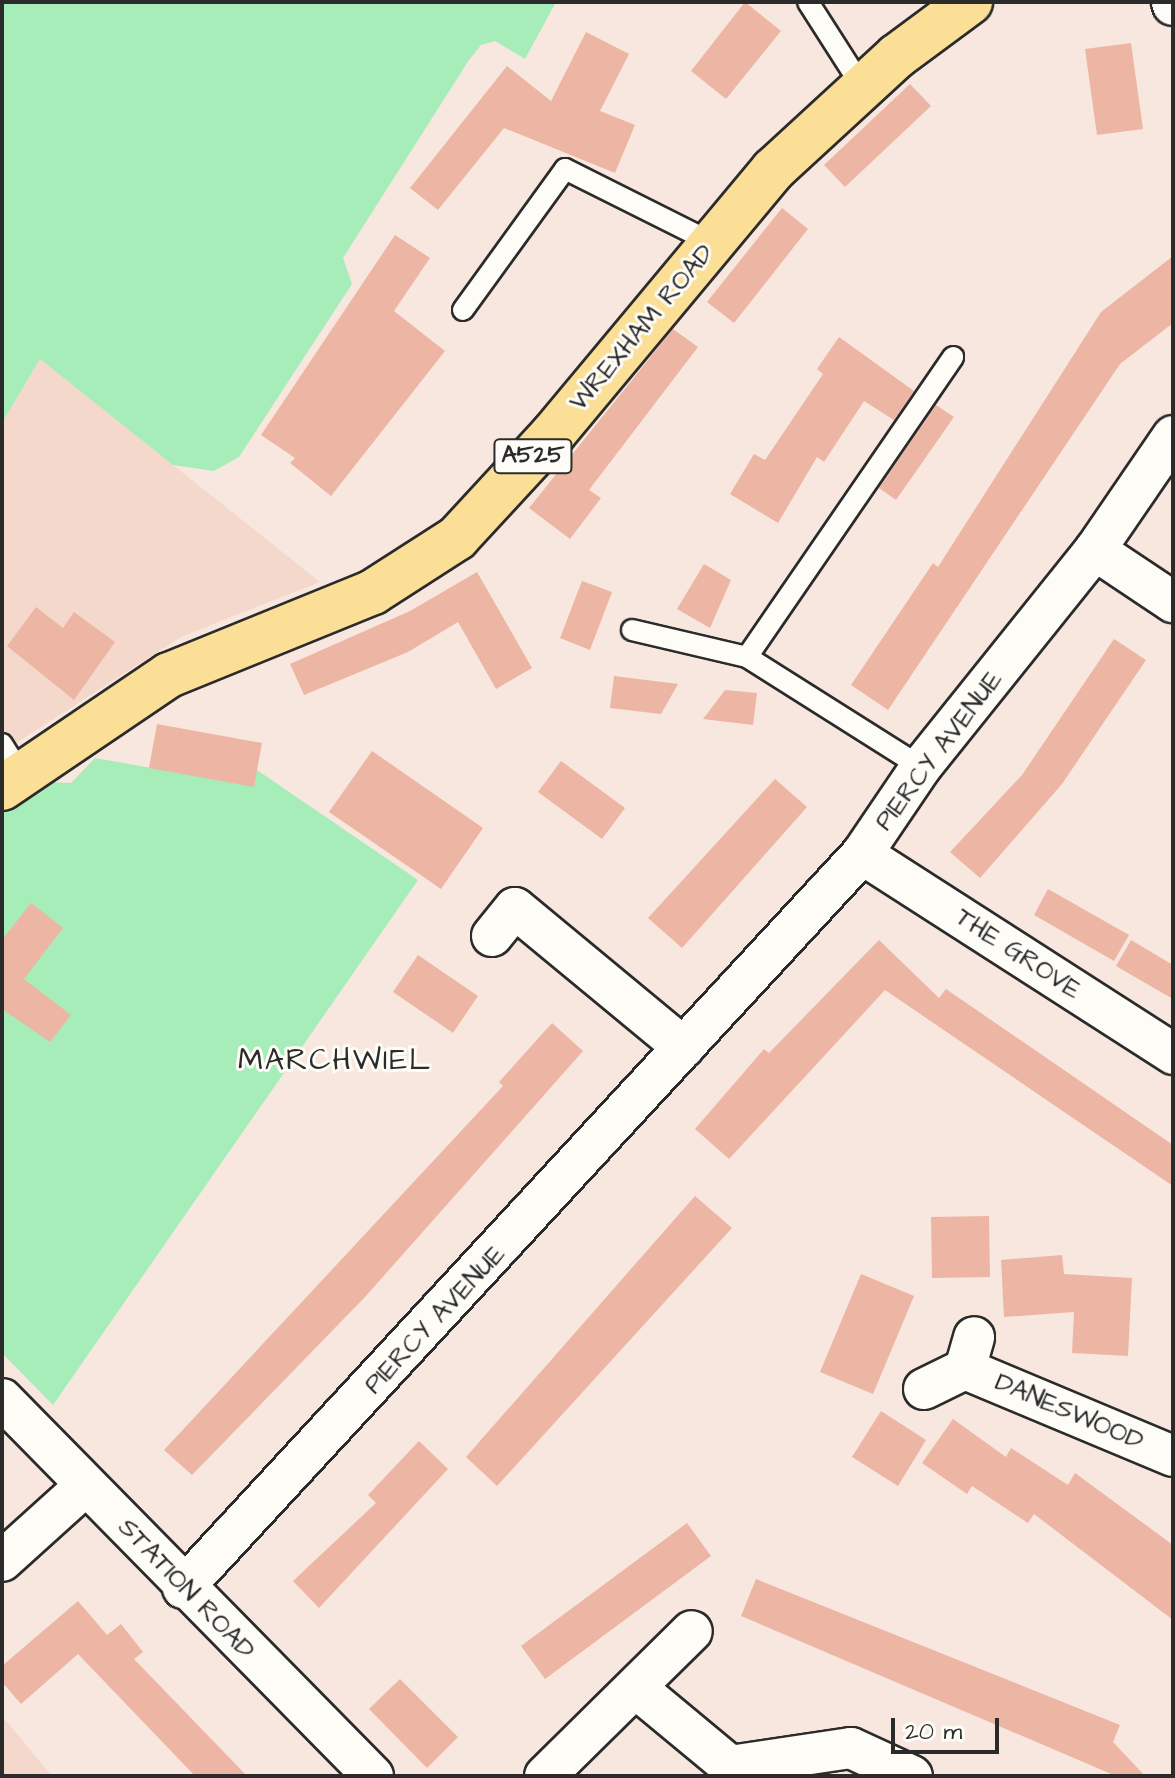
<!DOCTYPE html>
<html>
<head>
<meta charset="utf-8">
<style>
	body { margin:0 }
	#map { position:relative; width:1175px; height:1778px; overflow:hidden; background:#f8e7de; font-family:"Architects Daughter",sans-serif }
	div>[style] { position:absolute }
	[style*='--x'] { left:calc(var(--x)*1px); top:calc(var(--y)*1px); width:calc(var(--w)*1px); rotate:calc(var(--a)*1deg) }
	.built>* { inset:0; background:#f5d8cc }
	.green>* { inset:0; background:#a6edb9 }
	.building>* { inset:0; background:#edb5a3 }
	.roads { filter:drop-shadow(2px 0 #2b2b2b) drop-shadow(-2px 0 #2b2b2b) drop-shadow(0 2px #2b2b2b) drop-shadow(0 -2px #2b2b2b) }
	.service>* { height:20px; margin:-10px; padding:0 10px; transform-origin:10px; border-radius:10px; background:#fdfcf7 }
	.minor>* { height:40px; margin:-20px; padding:0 20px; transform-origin:20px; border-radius:20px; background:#fdfcf7 }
	.primary>* { height:44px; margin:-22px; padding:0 22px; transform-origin:22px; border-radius:22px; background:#fbdf96 }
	span { translate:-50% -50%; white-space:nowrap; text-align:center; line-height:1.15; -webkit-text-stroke:6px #fdfcf7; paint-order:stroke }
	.shield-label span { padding:2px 6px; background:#fdfcf7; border:2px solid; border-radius:6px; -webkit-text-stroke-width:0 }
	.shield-label { font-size:24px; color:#2b2b2b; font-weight:700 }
	.street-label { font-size:26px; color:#2b2b2b }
	.quarter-label { font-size:30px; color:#2b2b2b; letter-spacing:2px }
	.frame { position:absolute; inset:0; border:4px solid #2b2b2b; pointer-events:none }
	.scale { position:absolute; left:891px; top:1718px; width:108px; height:36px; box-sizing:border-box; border:4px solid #2b2b2b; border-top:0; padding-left:10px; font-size:24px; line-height:28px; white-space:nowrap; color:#2b2b2b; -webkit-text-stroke:6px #fdfcf7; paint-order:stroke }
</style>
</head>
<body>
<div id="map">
	<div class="built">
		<i style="clip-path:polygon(40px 359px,320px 582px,181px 637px,2px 752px,2px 423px)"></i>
		<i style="clip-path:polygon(2px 1716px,52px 1776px,2px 1776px)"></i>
	</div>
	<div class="green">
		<i style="clip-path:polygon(2px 2px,556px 2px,525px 59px,495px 41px,481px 45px,469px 60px,343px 258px,352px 284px,239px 457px,214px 471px,173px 465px,40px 359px,2px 423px)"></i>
		<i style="clip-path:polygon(95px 758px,253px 786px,257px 770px,418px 880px,53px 1405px,2px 1353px,2px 802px,47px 782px,71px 783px)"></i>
	</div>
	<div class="building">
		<i style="clip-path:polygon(745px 2px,781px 31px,726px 99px,691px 71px)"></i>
		<i style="clip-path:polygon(586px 32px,629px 54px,600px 111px,635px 125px,615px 173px,504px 128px,438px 210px,410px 188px,507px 66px,551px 101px)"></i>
		<i style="clip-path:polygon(1131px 43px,1143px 129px,1097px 135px,1085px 49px)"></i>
		<i style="clip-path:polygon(910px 84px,931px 106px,845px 187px,824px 165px)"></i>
		<i style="clip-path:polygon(782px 208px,808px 229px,734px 323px,707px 302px)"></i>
		<i style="clip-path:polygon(395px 235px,430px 258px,394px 311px,445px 351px,331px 496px,290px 463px,295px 458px,261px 435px)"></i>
		<i style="clip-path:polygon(1173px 256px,1173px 323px,1120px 364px,888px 710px,851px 685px,933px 563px,938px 567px,1101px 312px)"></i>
		<i style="clip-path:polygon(673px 329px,698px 347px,589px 490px,601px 498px,570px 539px,529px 508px)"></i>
		<i style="clip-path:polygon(839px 337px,914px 391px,894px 420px,864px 401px,824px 462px,817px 457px,778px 523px,730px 494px,754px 454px,765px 460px,823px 374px,817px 369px)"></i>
		<i style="clip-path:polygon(936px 405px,954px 417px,896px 500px,879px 488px)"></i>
		<i style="clip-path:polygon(704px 564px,731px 580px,710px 628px,677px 609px)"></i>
		<i style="clip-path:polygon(477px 572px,532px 668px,496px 689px,458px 622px,408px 652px,304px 695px,290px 664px,410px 611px)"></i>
		<i style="clip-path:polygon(582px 581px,612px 592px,590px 650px,560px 638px)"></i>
		<i style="clip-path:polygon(36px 607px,63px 628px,74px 612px,115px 642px,74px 700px,7px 646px)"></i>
		<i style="clip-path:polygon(1114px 639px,1146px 660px,1062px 784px,980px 878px,950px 852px,1022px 775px)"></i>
		<i style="clip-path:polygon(614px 676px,678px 684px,661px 714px,610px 708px)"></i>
		<i style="clip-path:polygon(725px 690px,757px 693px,753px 725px,703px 719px)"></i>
		<i style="clip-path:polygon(157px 724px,262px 743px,254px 787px,149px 768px)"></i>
		<i style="clip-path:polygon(372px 751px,483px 828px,441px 889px,329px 812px)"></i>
		<i style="clip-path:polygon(561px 761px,625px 808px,602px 839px,538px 792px)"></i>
		<i style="clip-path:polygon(775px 779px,807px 807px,682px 948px,648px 918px)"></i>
		<i style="clip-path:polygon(1048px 889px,1129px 935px,1114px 961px,1034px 915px)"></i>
		<i style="clip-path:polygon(31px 903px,63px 928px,24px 979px,71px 1015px,50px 1042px,2px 1009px,2px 940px)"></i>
		<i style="clip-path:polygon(879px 940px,939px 998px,946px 989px,1173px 1145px,1173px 1186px,885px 990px,729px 1159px,695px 1129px,764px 1049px,769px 1053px)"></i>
		<i style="clip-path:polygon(1131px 940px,1173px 965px,1173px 999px,1116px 966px)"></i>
		<i style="clip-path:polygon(418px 955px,478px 996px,453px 1033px,393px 992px)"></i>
		<i style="clip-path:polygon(552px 1023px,583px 1051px,365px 1297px,192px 1475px,164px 1450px,503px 1086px,499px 1082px)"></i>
		<i style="clip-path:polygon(695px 1196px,732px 1228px,497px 1486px,466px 1457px)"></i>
		<i style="clip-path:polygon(989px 1216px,990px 1277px,932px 1278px,931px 1217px)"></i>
		<i style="clip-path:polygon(1062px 1255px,1064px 1274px,1132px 1278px,1128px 1356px,1072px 1353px,1074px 1312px,1004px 1317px,1001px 1260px)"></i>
		<i style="clip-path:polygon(861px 1274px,914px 1296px,873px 1394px,820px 1372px)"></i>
		<i style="clip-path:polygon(881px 1411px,926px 1440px,898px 1486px,852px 1457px)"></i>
		<i style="clip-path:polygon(953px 1419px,1006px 1457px,1011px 1448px,1068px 1485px,1075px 1473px,1173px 1545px,1173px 1620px,1034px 1514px,1028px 1523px,972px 1486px,967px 1494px,922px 1463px)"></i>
		<i style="clip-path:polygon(419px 1441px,448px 1469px,319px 1608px,293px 1581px,376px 1503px,368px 1495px)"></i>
		<i style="clip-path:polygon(687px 1523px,711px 1556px,545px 1679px,521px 1646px)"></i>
		<i style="clip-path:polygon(756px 1579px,1120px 1725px,1113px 1742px,1145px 1776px,1116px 1776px,741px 1616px)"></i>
		<i style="clip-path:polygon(78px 1601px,107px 1635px,121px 1624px,143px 1652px,134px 1659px,247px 1776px,195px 1776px,78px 1654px,21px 1704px,2px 1682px,2px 1666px)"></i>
		<i style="clip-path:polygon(400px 1679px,458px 1737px,427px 1768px,369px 1709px)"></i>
	</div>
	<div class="roads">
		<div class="service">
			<i style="--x:808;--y:2;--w:102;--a:57.4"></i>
			<i style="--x:463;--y:310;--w:174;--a:-54.1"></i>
			<i style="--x:565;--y:169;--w:165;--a:26.6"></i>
			<i style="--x:632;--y:630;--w:118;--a:13.2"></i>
			<i style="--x:747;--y:657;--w:206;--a:32.3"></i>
			<i style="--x:747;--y:657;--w:364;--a:-55.5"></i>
			<i style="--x:2;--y:744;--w:36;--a:58"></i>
		</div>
		<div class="minor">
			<i style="--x:1172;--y:2;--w:3;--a:72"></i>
			<i style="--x:1095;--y:550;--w:94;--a:33.7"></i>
			<i style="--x:862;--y:854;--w:370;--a:32.7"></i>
			<i style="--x:492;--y:936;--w:36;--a:-51"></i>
			<i style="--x:515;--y:908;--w:219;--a:39.6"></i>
			<i style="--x:965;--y:1369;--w:33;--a:-74"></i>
			<i style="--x:924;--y:1389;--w:46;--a:-26"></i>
			<i style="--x:965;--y:1369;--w:225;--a:22.7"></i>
			<i style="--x:2;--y:1399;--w:529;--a:45.46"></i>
			<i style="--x:2;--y:1561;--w:113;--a:-42.1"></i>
			<i style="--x:183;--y:1588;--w:1000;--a:-47.23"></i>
			<i style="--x:862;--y:854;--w:105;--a:-55.9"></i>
			<i style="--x:921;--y:767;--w:278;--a:-51.3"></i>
			<i style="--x:1095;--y:550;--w:138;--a:-55.6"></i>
			<i style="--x:636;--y:1688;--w:122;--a:39.7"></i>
			<i style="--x:730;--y:1766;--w:122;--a:-8.5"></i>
			<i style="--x:851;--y:1748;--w:67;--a:24.7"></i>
			<i style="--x:545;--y:1776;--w:206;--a:-44.6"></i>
		</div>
		<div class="primary">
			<i style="--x:2;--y:788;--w:202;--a:-34.1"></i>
			<i style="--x:169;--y:675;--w:220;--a:-22.1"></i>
			<i style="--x:373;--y:592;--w:100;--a:-32.7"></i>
			<i style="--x:457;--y:538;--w:142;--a:-47.3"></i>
			<i style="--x:553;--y:434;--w:344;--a:-50.2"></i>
			<i style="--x:773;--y:170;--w:168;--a:-42.6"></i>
			<i style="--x:897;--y:56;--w:91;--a:-36.5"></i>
		</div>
	</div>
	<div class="shield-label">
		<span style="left:533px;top:456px">A525</span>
	</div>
	<div class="street-label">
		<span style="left:642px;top:328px;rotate:-50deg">WREXHAM ROAD</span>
		<span style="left:939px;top:751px;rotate:-53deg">PIERCY AVENUE</span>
		<span style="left:1018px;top:954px;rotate:33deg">THE GROVE</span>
		<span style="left:435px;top:1320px;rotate:-47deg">PIERCY AVENUE</span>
		<span style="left:1069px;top:1412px;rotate:23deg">DANESWOOD</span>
		<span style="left:186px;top:1589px;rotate:46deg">STATION ROAD</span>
	</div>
	<div class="quarter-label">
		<span style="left:335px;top:1060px">MARCHWIEL</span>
	</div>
	<div class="frame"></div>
	<div class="scale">20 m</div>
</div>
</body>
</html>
